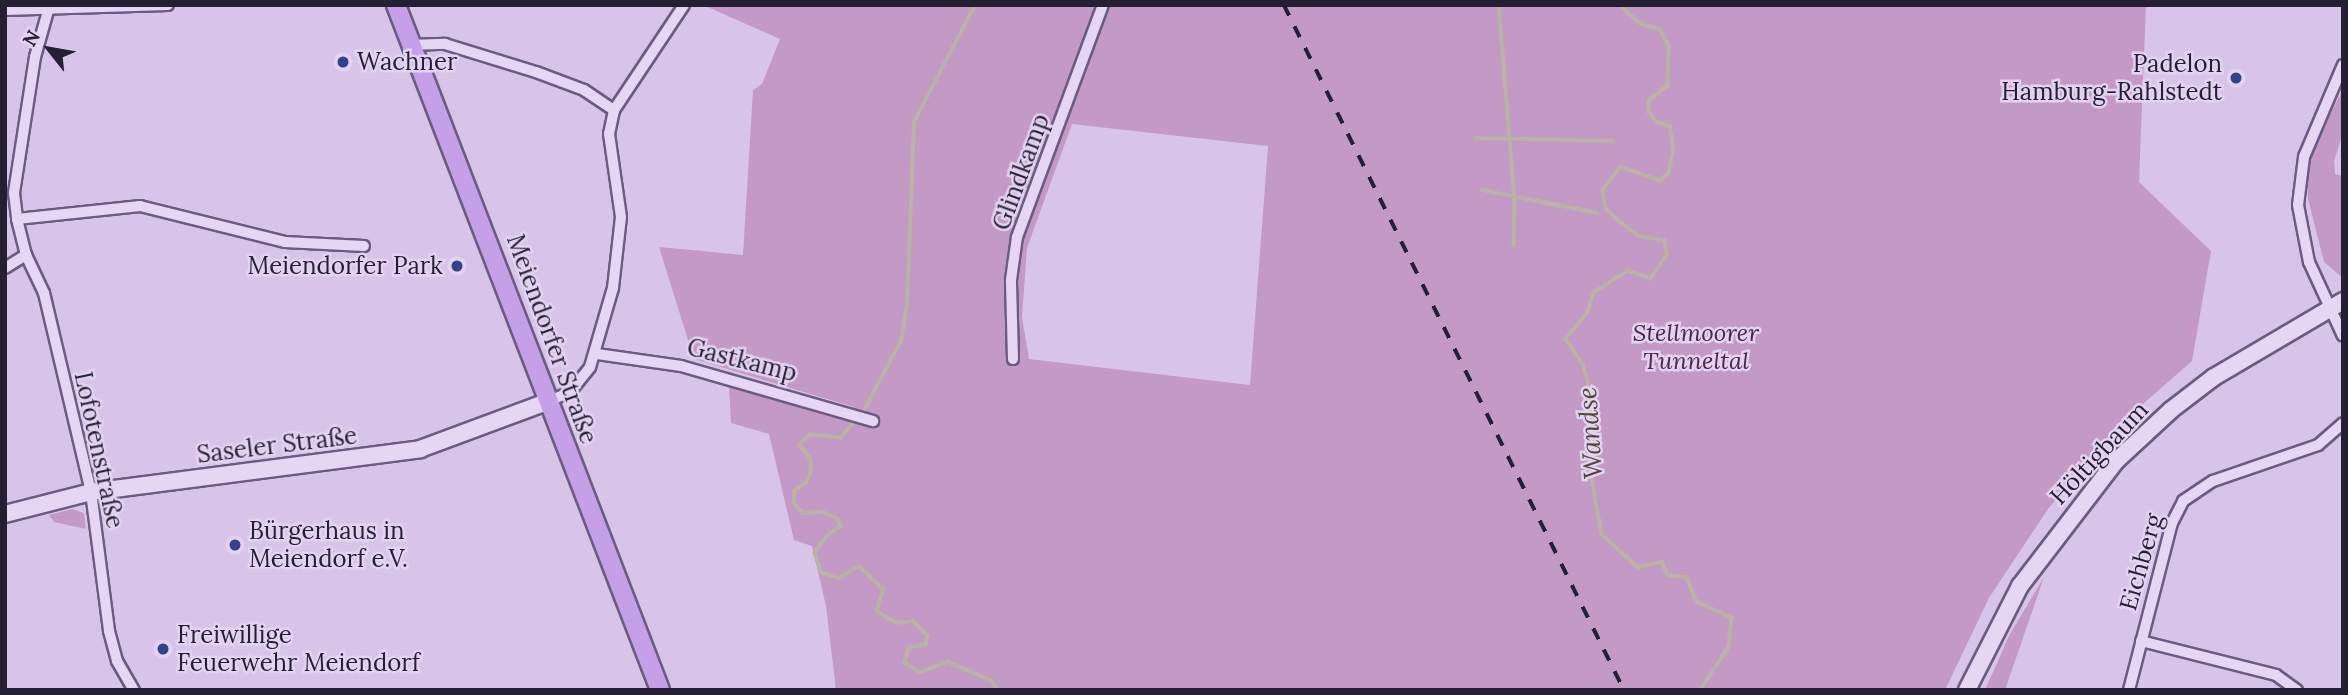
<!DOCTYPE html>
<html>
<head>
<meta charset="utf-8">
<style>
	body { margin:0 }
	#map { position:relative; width:2348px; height:695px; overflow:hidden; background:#d8c4e9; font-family:Lora,serif }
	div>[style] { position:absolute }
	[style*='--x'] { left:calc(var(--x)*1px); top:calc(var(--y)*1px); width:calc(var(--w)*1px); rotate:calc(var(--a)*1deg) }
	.green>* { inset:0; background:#c399c5 }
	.stream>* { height:3.5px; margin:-1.75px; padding:0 1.75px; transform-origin:1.75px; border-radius:1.75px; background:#bcb2a5 }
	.roads { filter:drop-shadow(2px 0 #6a5c81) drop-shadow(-2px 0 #6a5c81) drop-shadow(0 2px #6a5c81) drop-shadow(0 -2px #6a5c81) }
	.street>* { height:10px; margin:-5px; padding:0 5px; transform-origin:5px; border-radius:5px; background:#e6d6f4 }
	.secondary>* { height:16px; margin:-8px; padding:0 8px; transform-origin:8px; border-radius:8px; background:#e6d6f4 }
	.primary>* { height:18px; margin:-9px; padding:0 9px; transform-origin:9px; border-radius:9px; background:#c59fe8 }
	.rail>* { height:3.5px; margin-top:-1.75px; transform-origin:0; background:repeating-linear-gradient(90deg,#251f33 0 12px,transparent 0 24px) }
	.dots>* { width:19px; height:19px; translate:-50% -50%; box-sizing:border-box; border:4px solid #e3d2f1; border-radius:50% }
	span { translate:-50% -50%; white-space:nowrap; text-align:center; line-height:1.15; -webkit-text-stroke:5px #e3d2f1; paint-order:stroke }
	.poi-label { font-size:24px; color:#251f33 }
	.left { translate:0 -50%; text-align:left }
	.right { translate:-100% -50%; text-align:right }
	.street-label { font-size:24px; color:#251f33 }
	.park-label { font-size:24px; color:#4d2749; font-style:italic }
	.water-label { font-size:26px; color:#51492f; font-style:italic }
	.frame { position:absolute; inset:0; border:7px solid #251f33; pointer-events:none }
	.north { position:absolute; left:14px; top:14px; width:70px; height:70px; -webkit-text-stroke:5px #e3d2f1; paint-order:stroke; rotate:301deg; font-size:19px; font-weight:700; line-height:28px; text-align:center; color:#251f33 }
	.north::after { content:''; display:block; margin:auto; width:24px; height:32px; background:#251f33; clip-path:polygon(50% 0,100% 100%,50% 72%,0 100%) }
</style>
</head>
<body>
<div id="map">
	<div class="green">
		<i style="clip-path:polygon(evenodd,703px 5px,2146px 5px,2139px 182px,2211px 251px,2192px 361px,2119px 425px,2048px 509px,1989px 598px,1945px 690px,836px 690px,826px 606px,812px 546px,794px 540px,769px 434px,731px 423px,729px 385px,854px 418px,854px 407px,694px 359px,659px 247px,743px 255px,753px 90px,762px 84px,780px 39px,703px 5px,1072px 124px,1268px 146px,1250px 385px,1029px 359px,1022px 317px,1027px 248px,1072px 124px)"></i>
		<i style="clip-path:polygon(2343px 90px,2343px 132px,2334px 161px,2335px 174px,2343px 176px,2343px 278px,2324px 262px,2308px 199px,2307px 173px,2316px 140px)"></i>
		<i style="clip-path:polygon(72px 509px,84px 513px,86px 529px,54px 522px,49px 515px)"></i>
		<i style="clip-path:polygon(2044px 577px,2005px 690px,1985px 690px,2010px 634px)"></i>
	</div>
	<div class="stream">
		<i style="--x:1499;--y:5;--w:194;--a:85.3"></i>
		<i style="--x:1515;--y:198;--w:47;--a:91.2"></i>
		<i style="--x:1620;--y:5;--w:28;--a:42"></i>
		<i style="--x:1641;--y:24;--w:20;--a:15"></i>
		<i style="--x:1660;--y:29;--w:19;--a:62"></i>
		<i style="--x:1669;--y:46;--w:40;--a:91.4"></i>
		<i style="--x:1668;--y:86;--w:24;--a:142"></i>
		<i style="--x:1649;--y:101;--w:11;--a:90"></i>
		<i style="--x:1649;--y:112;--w:13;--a:51"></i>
		<i style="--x:1657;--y:122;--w:14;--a:17"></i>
		<i style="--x:1670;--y:126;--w:22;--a:80"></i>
		<i style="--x:1674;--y:148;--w:25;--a:101"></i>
		<i style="--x:1669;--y:173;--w:12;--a:138"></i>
		<i style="--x:1660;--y:181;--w:41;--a:-160.3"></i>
		<i style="--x:1621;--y:167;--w:29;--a:128"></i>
		<i style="--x:1603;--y:190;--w:18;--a:81"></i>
		<i style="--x:1606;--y:208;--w:20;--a:45"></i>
		<i style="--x:1620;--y:222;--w:24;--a:36"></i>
		<i style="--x:1639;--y:236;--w:26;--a:9"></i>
		<i style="--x:1665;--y:240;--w:15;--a:82"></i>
		<i style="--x:1667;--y:255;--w:29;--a:124"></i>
		<i style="--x:1651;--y:279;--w:24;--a:-161"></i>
		<i style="--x:1628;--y:271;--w:40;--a:147.1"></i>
		<i style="--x:1594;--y:293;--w:22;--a:108"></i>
		<i style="--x:1587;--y:314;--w:33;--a:130"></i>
		<i style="--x:1566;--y:339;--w:30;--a:56"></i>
		<i style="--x:1583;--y:364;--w:25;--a:74"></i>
		<i style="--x:1590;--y:388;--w:91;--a:88.7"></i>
		<i style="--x:1592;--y:479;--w:56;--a:79.7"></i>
		<i style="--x:1602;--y:534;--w:49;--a:42.5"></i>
		<i style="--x:1638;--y:567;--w:25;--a:-12"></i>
		<i style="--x:1662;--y:562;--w:14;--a:65"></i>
		<i style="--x:1668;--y:575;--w:19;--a:6"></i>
		<i style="--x:1687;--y:577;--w:26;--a:69"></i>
		<i style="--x:1696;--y:601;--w:40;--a:25"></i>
		<i style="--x:1732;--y:618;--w:29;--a:96"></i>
		<i style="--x:1729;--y:647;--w:51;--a:123.1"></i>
		<i style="--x:1475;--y:138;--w:138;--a:1.2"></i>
		<i style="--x:1482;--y:190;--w:118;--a:11.2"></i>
		<i style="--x:864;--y:410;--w:78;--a:-61.8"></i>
		<i style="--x:901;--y:341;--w:36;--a:-81"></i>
		<i style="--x:907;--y:305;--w:183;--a:-87.8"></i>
		<i style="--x:914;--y:122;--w:132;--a:-62.5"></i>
		<i style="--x:855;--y:422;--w:21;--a:131"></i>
		<i style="--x:841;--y:438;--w:31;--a:-174"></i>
		<i style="--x:810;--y:435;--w:14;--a:135"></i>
		<i style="--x:800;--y:445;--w:18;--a:52"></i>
		<i style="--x:811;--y:459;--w:13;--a:90"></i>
		<i style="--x:811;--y:472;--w:11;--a:112"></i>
		<i style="--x:807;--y:482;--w:15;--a:143"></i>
		<i style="--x:795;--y:491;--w:11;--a:95"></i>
		<i style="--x:794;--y:502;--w:14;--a:51"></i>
		<i style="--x:803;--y:513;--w:20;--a:-3"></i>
		<i style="--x:823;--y:512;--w:15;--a:23"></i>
		<i style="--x:837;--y:518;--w:9;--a:58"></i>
		<i style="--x:842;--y:526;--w:17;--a:147"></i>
		<i style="--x:828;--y:535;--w:22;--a:126"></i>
		<i style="--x:815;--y:553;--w:21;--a:71"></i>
		<i style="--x:822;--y:573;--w:18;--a:16"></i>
		<i style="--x:839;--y:578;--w:23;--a:-31"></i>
		<i style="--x:859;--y:566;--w:34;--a:43"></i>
		<i style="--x:884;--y:589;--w:23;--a:108"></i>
		<i style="--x:877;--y:611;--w:22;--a:32"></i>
		<i style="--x:896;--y:623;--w:17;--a:-7"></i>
		<i style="--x:913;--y:621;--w:21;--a:45"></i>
		<i style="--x:928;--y:636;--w:9;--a:103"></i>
		<i style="--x:926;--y:645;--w:17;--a:170"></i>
		<i style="--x:909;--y:648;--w:16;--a:105"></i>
		<i style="--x:905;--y:663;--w:17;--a:31"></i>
		<i style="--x:920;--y:672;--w:30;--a:-20"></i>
		<i style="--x:948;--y:662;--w:47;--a:22.7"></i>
		<i style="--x:991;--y:680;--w:12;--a:55"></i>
	</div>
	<div class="roads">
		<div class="street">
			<i style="--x:5;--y:10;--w:163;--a:-1.8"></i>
			<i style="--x:48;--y:11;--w:48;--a:105.8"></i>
			<i style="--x:35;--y:57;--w:138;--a:98.8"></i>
			<i style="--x:14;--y:193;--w:26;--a:83"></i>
			<i style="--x:17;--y:219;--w:37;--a:76"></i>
			<i style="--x:26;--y:255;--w:42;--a:64.7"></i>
			<i style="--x:44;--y:293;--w:204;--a:76.7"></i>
			<i style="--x:91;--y:492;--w:140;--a:82.6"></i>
			<i style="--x:109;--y:631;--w:31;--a:75"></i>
			<i style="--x:117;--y:661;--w:34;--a:60"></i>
			<i style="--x:410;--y:45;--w:35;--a:-2"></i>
			<i style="--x:445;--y:44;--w:95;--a:17.1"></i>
			<i style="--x:536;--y:72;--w:51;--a:20.6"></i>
			<i style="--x:584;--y:90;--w:36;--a:34"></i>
			<i style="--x:2343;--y:65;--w:100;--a:113"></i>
			<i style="--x:2304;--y:157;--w:48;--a:97.1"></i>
			<i style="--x:2298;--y:205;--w:58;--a:79.1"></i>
			<i style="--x:2309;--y:262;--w:81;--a:65.3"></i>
			<i style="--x:17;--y:219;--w:124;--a:-6"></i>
			<i style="--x:140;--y:206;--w:149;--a:13.9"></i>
			<i style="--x:285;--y:242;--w:79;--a:2.9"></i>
			<i style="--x:5;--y:268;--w:25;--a:-32"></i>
			<i style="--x:597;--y:354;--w:85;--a:8.1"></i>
			<i style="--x:681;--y:366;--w:200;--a:16"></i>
			<i style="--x:1013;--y:359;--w:79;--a:-91.5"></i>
			<i style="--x:1011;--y:280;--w:43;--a:-82.1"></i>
			<i style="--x:1017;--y:237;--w:247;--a:-69.7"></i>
			<i style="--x:549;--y:401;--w:23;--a:-23"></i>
			<i style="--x:570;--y:392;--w:32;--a:-51"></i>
			<i style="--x:590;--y:367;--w:82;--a:-73.8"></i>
			<i style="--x:613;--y:288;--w:71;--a:-83.6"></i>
			<i style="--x:621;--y:217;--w:84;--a:-98.2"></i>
			<i style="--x:609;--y:134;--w:25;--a:-78"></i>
			<i style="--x:614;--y:110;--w:126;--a:-56.3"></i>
			<i style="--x:2141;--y:641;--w:139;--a:14.1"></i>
			<i style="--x:2276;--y:675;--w:26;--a:36"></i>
			<i style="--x:2129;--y:690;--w:172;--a:-75.6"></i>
			<i style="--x:2172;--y:523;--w:25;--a:-63"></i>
			<i style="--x:2183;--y:501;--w:36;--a:-34"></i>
			<i style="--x:2213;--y:481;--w:111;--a:-18.9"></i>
			<i style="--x:2318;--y:445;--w:33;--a:-41"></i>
		</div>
		<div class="secondary">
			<i style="--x:5;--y:514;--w:89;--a:-14.3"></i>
			<i style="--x:91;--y:492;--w:332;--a:-7.4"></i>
			<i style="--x:420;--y:449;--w:138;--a:-20.4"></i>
			<i style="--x:1967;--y:690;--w:117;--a:-63"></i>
			<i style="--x:2020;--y:586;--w:156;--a:-52.5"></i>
			<i style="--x:2115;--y:462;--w:76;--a:-42.9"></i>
			<i style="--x:2171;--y:410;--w:54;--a:-37.5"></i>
			<i style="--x:2214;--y:377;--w:150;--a:-30.5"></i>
		</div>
		<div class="primary">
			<i style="--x:396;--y:5;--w:734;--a:68.92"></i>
		</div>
	</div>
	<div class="rail">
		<i style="--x:1284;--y:5;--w:765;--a:63.6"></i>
	</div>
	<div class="dots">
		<i style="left:343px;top:62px;background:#334289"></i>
		<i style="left:2236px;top:78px;background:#334289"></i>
		<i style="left:457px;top:266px;background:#334289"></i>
		<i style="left:235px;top:545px;background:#334289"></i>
		<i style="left:163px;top:649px;background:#334289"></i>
	</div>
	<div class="poi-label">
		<span class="left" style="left:357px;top:62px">Wachner</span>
		<span class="right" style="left:2222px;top:78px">Padelon<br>Hamburg-Rahlstedt</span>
		<span class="right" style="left:443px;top:266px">Meiendorfer Park</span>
		<span class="left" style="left:249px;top:545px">Bürgerhaus in<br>Meiendorf e.V.</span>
		<span class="left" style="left:177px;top:649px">Freiwillige<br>Feuerwehr Meiendorf</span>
	</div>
	<div class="street-label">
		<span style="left:1021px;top:172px;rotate:-70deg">Glindkamp</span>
		<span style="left:552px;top:339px;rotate:70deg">Meiendorfer Straße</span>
		<span style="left:742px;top:360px;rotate:14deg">Gastkamp</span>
		<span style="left:277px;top:445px;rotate:-7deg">Saseler Straße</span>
		<span style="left:99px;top:450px;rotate:78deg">Lofotenstraße</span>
		<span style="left:2099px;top:453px;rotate:-47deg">Höltigbaum</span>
		<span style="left:2141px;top:562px;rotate:-74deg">Eichberg</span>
	</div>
	<div class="park-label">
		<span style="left:1696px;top:347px">Stellmoorer<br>Tunneltal</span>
	</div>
	<div class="water-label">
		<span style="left:1590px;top:433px;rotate:-94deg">Wandse</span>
	</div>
	<div class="frame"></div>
	<div class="north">N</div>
</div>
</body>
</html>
